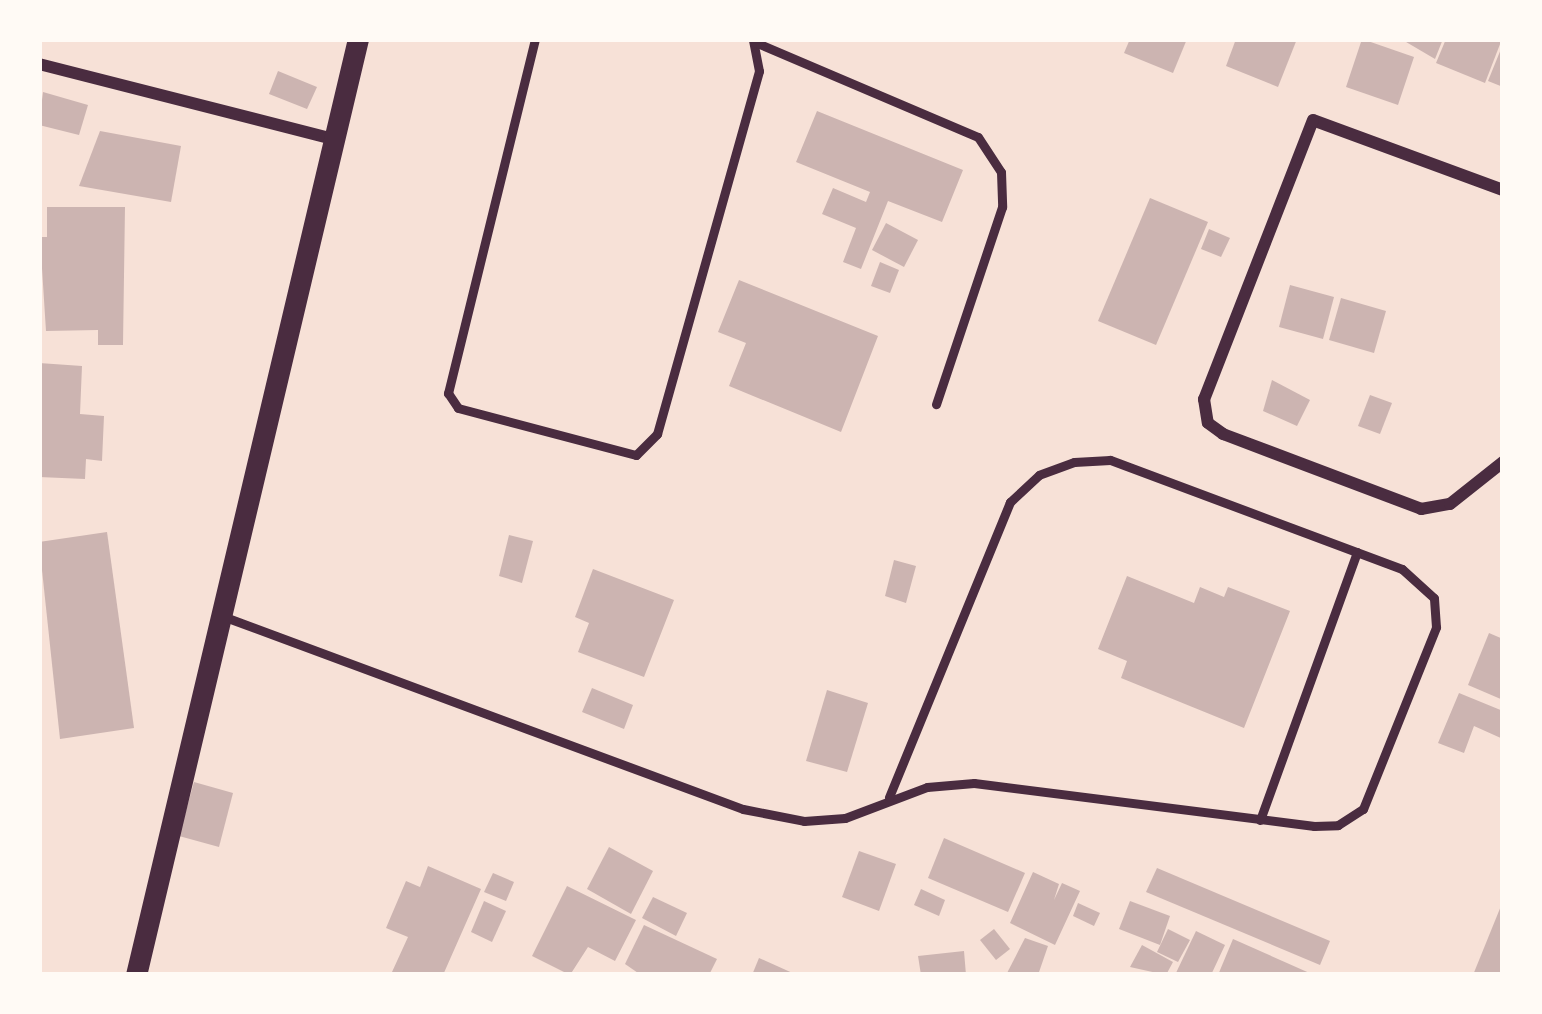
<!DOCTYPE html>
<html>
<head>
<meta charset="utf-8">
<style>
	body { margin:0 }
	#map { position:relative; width:1542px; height:1014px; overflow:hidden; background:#f7e1d7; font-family:"PT Sans Narrow",sans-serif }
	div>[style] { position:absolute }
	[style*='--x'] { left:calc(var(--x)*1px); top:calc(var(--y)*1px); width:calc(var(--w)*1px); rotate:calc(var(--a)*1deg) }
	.building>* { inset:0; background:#ccb4b1 }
	.service>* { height:9px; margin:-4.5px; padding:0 4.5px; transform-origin:4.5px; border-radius:4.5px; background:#4a2c40 }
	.minor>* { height:12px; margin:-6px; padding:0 6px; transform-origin:6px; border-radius:6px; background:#4a2c40 }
	.tertiary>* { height:21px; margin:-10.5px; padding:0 10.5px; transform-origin:10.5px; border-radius:10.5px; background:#4a2c40 }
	span { translate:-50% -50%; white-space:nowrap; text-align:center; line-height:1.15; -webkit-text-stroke:10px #fffaf5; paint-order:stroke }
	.frame { position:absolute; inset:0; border:42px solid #fffaf5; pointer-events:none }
</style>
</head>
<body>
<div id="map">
	<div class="building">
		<i style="clip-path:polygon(1130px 39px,1187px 39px,1173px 73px,1124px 53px)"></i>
		<i style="clip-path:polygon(1236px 39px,1297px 39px,1278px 87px,1226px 66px)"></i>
		<i style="clip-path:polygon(1362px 39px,1414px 57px,1398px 105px,1346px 87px)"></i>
		<i style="clip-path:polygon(1401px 39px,1443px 39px,1435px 59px)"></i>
		<i style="clip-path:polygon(1446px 39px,1502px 39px,1485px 83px,1436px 63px)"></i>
		<i style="clip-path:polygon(1503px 44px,1503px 87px,1488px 81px)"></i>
		<i style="clip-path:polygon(278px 71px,317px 87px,307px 109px,269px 94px)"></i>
		<i style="clip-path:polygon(43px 92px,88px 105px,79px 135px,39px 125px)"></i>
		<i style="clip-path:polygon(817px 111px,963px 170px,942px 222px,888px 201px,861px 269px,843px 262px,856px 228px,822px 214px,833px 188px,866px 202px,870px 192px,796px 162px)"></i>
		<i style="clip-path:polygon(100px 131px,181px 146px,171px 202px,79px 186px)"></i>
		<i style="clip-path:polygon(1150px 198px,1208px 222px,1156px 345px,1098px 321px)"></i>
		<i style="clip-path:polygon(47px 207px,125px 207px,123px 345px,98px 345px,98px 330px,46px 331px,40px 237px,47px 237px)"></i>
		<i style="clip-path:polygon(886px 223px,918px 240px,904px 267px,872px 250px)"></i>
		<i style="clip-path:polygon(1209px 229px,1230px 238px,1221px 257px,1201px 249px)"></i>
		<i style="clip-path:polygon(880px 262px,899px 270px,890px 293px,871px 286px)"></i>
		<i style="clip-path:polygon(739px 280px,878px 336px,841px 432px,729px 386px,746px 343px,718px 332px)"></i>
		<i style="clip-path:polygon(1290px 285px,1334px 297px,1323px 339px,1279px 327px)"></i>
		<i style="clip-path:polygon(1341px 298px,1386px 311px,1374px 353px,1329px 340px)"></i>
		<i style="clip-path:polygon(39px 363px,82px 366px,80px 414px,104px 416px,102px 461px,86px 459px,85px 479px,39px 477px)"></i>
		<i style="clip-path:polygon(1272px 380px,1310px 400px,1297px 426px,1263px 411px)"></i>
		<i style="clip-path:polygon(1370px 395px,1392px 403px,1380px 434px,1358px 426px)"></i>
		<i style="clip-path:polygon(107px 532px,134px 728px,60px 739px,39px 542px)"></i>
		<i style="clip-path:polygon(509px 535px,533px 541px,522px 583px,499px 576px)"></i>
		<i style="clip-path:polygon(894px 560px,916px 566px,906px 603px,885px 596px)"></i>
		<i style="clip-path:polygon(593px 569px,674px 600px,644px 677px,578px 652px,589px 623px,575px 617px)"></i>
		<i style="clip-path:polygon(1127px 576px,1194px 603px,1200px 587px,1224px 597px,1228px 587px,1290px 611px,1244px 728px,1121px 678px,1127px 661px,1098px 649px)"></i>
		<i style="clip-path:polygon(1489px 633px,1503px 639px,1503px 700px,1468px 685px)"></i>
		<i style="clip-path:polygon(592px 688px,633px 705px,624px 729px,582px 712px)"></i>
		<i style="clip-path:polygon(827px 690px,868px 703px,847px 772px,806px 761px)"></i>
		<i style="clip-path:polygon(1459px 693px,1503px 711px,1503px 739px,1474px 726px,1464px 753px,1438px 743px)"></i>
		<i style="clip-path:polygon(194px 782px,233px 793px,219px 847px,179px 836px)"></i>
		<i style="clip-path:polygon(944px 838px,1025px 873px,1008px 912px,928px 878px)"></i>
		<i style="clip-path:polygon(609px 847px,653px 871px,631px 914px,587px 889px)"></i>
		<i style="clip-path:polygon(859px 851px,896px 864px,879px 911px,842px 897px)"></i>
		<i style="clip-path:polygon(428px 866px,481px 889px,443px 975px,398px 975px,392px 972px,408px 937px,386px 928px,406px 881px,420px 887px)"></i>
		<i style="clip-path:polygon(1157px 868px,1330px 941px,1320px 965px,1146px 892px)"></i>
		<i style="clip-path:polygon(1033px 872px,1059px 884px,1054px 900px,1062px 883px,1080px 891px,1055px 945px,1010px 923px)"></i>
		<i style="clip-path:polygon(493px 873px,514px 882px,506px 901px,484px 892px)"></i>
		<i style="clip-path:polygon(567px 886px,636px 920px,615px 961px,588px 947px,570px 975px,532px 956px)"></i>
		<i style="clip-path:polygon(921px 889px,945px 900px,939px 916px,914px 905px)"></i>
		<i style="clip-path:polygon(653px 897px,687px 913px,676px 936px,642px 918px)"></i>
		<i style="clip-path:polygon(484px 901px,506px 911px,492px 942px,471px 932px)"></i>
		<i style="clip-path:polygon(1130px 901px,1170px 916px,1160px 945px,1119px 929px)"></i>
		<i style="clip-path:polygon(1503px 901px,1503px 975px,1473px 975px)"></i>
		<i style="clip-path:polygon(1078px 903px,1100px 913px,1094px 926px,1073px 916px)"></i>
		<i style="clip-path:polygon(644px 925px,717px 959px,709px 975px,641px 975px,625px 964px)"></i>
		<i style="clip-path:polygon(994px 929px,1010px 949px,996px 960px,980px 940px)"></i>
		<i style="clip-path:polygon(1168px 929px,1190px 940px,1178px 962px,1157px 952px)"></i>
		<i style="clip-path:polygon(1196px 931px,1225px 945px,1211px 975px,1175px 975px)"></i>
		<i style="clip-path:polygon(1025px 938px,1048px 946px,1038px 975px,1006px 975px)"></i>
		<i style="clip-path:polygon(1233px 939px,1314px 975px,1218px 975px)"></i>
		<i style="clip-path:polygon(1142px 945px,1173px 962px,1166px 975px,1130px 967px)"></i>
		<i style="clip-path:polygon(964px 951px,966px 975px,921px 975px,918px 956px)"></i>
		<i style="clip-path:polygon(759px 958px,797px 975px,752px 975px)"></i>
	</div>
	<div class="service">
		<i style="--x:535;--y:39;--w:365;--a:103.8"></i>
		<i style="--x:448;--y:393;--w:18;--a:56"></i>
		<i style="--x:458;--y:408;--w:184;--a:14.8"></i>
		<i style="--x:636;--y:455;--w:30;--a:-45"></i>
		<i style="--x:657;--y:434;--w:377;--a:-74.3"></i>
		<i style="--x:759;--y:71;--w:33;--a:-101"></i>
		<i style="--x:755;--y:42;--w:242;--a:23.1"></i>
		<i style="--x:978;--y:137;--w:42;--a:56.7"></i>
		<i style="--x:1001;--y:172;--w:35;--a:88"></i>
		<i style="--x:1002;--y:207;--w:208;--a:108.5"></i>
		<i style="--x:225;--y:617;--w:552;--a:20.34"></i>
		<i style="--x:743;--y:809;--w:62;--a:11.1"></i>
		<i style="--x:804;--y:821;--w:41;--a:-4.2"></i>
		<i style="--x:845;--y:818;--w:88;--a:-20.7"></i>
		<i style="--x:927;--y:787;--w:47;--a:-4.9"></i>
		<i style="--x:974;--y:783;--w:343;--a:7.2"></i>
		<i style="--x:1314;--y:826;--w:24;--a:-2"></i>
		<i style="--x:1338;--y:825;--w:30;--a:-33"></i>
		<i style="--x:1363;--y:809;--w:196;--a:-68.1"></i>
		<i style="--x:1436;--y:627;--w:29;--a:-94"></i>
		<i style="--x:1434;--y:598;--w:43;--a:-137.8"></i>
		<i style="--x:1402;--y:569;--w:312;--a:-159.5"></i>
		<i style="--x:1110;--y:460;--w:36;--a:177"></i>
		<i style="--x:1074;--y:462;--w:37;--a:160"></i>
		<i style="--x:1039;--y:475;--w:40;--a:137"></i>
		<i style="--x:1010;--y:502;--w:319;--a:112.3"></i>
		<i style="--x:1260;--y:820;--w:285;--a:-70.1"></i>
	</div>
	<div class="minor">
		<i style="--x:39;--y:64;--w:304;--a:14.3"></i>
		<i style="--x:1503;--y:190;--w:202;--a:-159.8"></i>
		<i style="--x:1313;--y:120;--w:300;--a:111.3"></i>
		<i style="--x:1204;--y:399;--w:24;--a:81"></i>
		<i style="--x:1208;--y:423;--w:19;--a:36"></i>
		<i style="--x:1223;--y:434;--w:212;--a:20.7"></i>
		<i style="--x:1421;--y:509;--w:29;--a:-10"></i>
		<i style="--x:1450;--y:504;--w:68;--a:-38.4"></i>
	</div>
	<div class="tertiary">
		<i style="--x:136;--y:975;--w:962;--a:-76.66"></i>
	</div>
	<div class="frame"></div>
</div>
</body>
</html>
